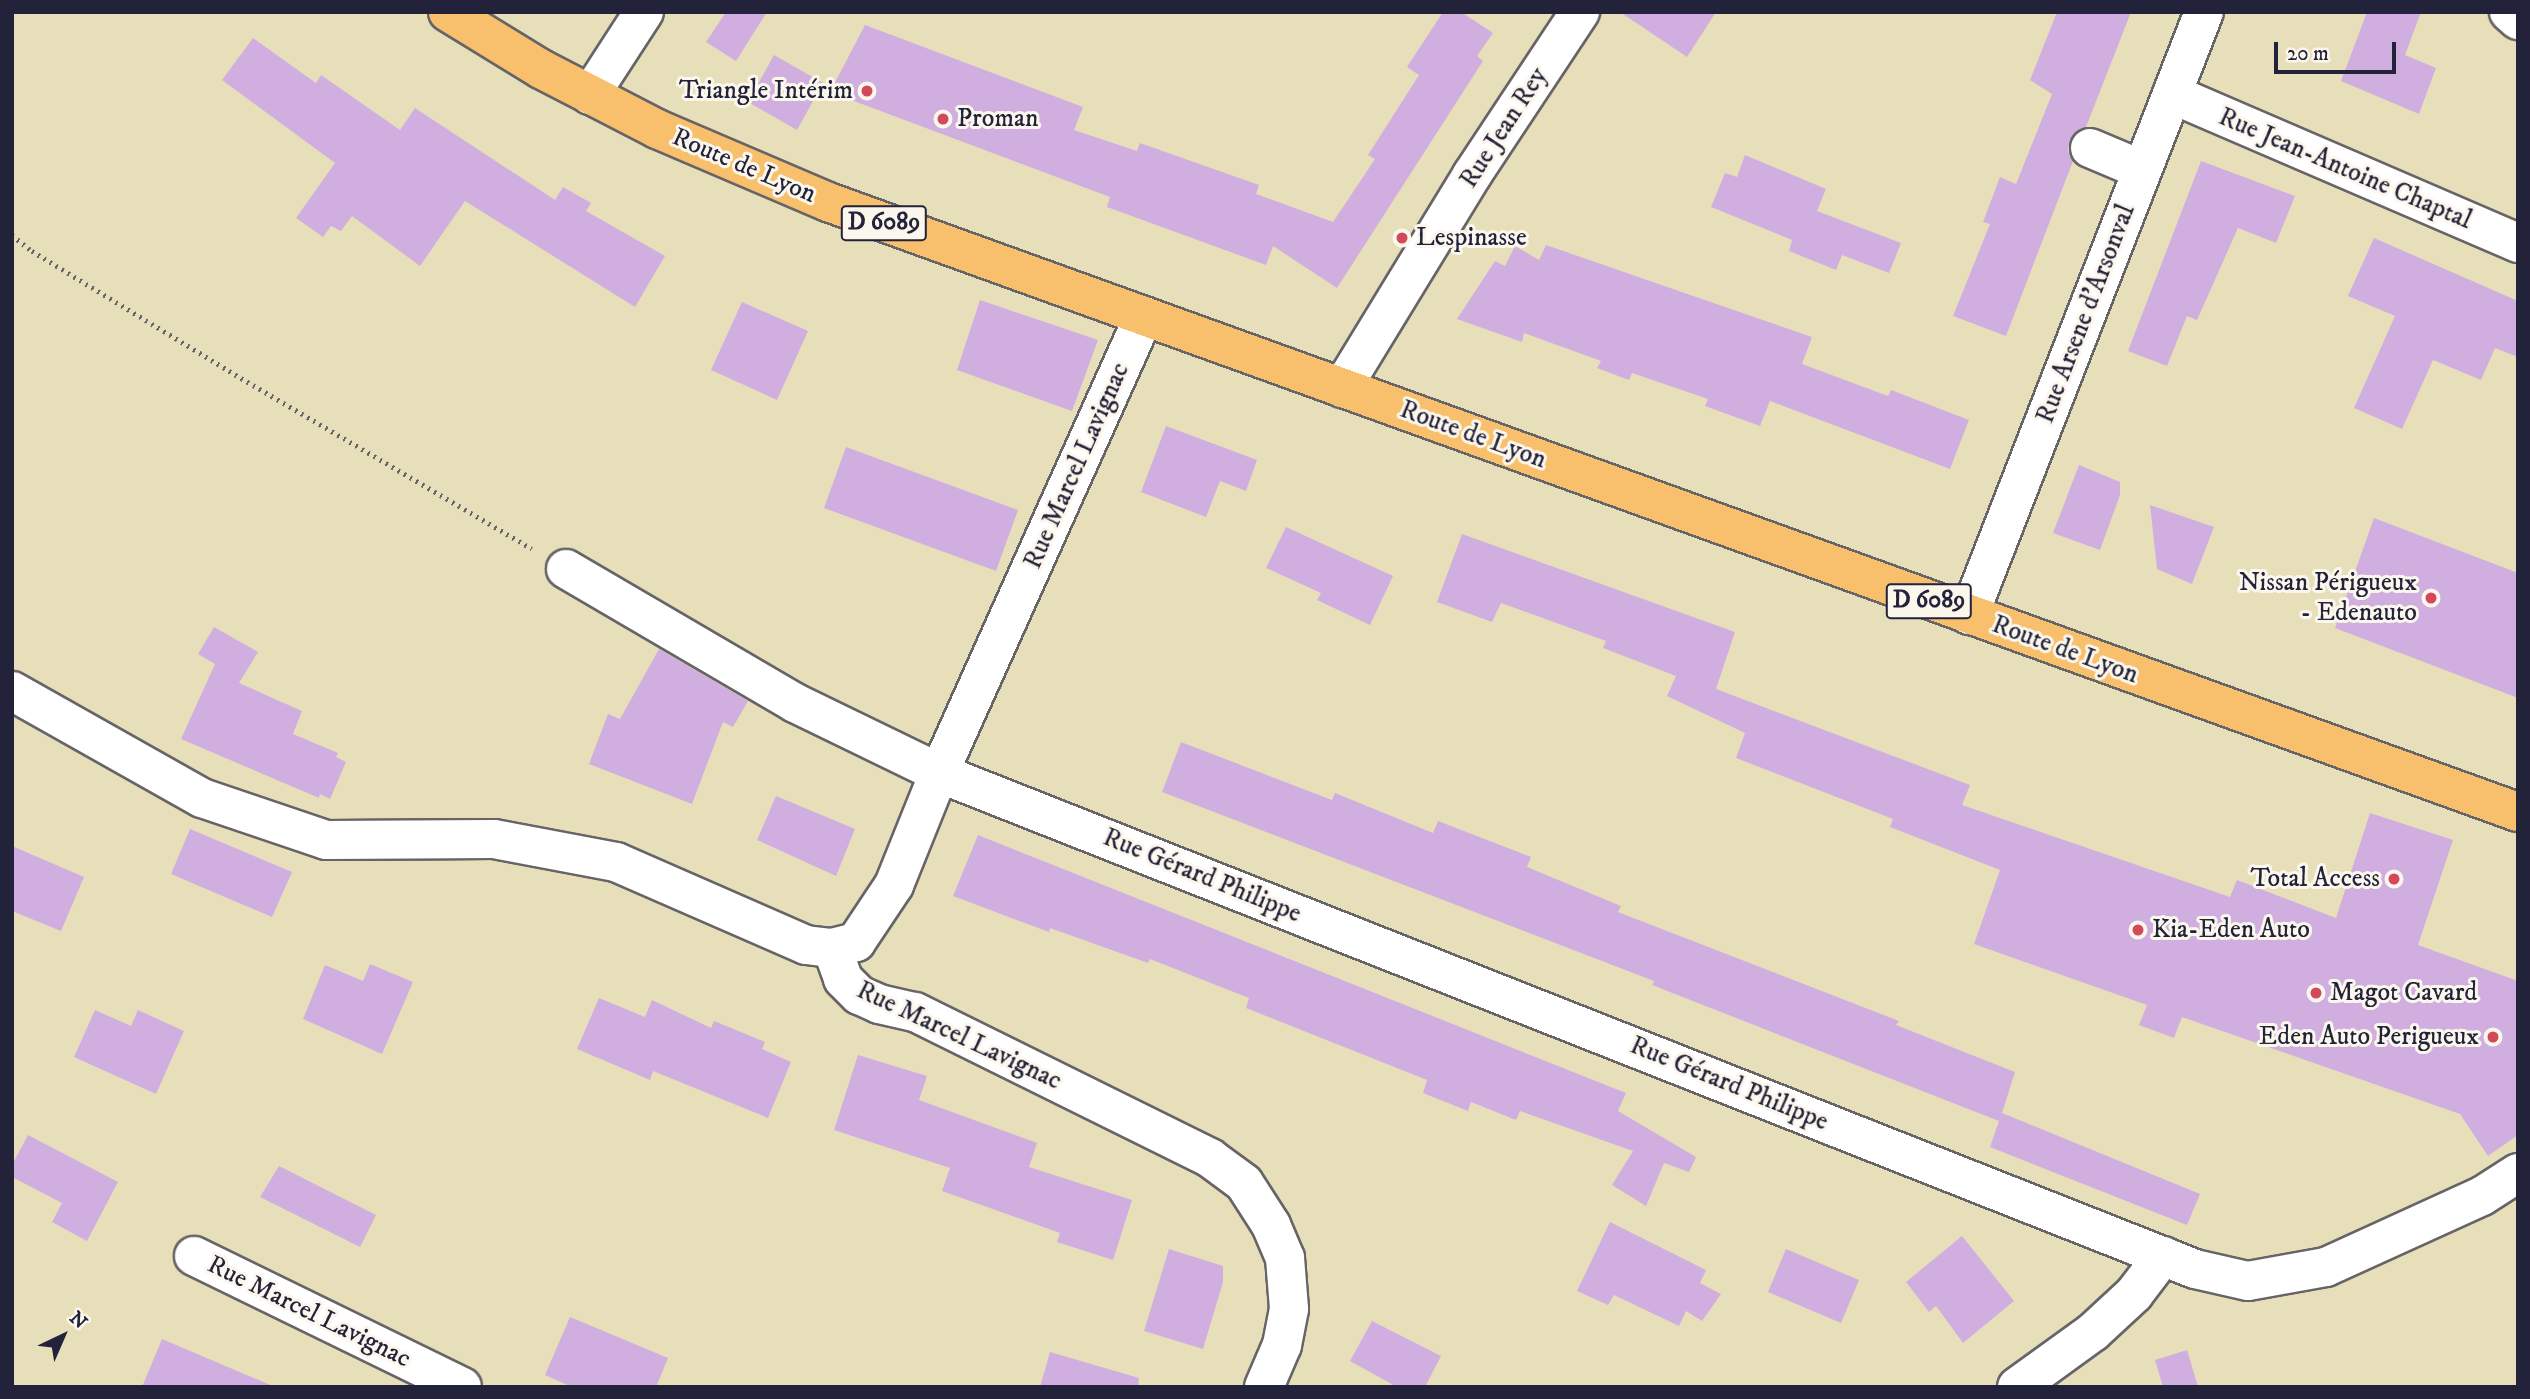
<!DOCTYPE html>
<html>
<head>
<meta charset="utf-8">
<style>
	body { margin:0 }
	#map { position:relative; width:2530px; height:1399px; overflow:hidden; background:#e7dfb9; font-family:"IM FELL DW Pica",serif }
	div>[style] { position:absolute }
	[style*='--x'] { left:calc(var(--x)*1px); top:calc(var(--y)*1px); width:calc(var(--w)*1px); rotate:calc(var(--a)*1deg) }
	.building>* { inset:0; background:#d0afe0 }
	.path>* { height:4.5px; margin-top:-2.25px; transform-origin:0; background:repeating-linear-gradient(90deg,#676467 0 2px,transparent 0 7px) }
	.roads { filter:drop-shadow(2px 0 #676467) drop-shadow(-2px 0 #676467) drop-shadow(0 2px #676467) drop-shadow(0 -2px #676467) }
	.minor>* { height:38px; margin:-19px; padding:0 19px; transform-origin:19px; border-radius:19px; background:#fff }
	.major>* { height:38px; margin:-19px; padding:0 19px; transform-origin:19px; border-radius:19px; background:#f8bf6c }
	.dots>* { width:19px; height:19px; translate:-50% -50%; box-sizing:border-box; border:4px solid #fbf7ec; border-radius:50% }
	span { translate:-50% -50%; white-space:nowrap; text-align:center; line-height:1.15; -webkit-text-stroke:6px #fbf7ec; paint-order:stroke }
	.shield-label span { padding:2px 5px; background:#fbf7ec; border:2px solid; border-radius:5px; -webkit-text-stroke-width:0 }
	.shield-label { font-size:24px; color:#22223b; font-weight:700 }
	.poi-label { font-size:26px; color:#22223b }
	.right { translate:-100% -50%; text-align:right }
	.left { translate:0 -50%; text-align:left }
	.street-label { font-size:26px; color:#22223b }
	.frame { position:absolute; inset:0; border:14px solid #22223b; pointer-events:none }
	.north { position:absolute; left:28px; top:1301px; width:70px; height:70px; -webkit-text-stroke:5px #fbf7ec; paint-order:stroke; rotate:44deg; font-size:19px; font-weight:700; line-height:28px; text-align:center; color:#22223b }
	.north::after { content:''; display:block; margin:auto; width:24px; height:32px; background:#22223b; clip-path:polygon(50% 0,100% 100%,50% 72%,0 100%) }
	.scale { position:absolute; left:2274px; top:42px; width:122px; height:32px; box-sizing:border-box; border:4px solid #22223b; border-top:0; padding-left:9px; font-size:21px; line-height:24px; white-space:nowrap; color:#22223b; -webkit-text-stroke:5px #fbf7ec; paint-order:stroke }
</style>
</head>
<body>
<div id="map">
	<div class="building">
		<i style="clip-path:polygon(726px 12px,767px 12px,736px 61px,706px 42px)"></i>
		<i style="clip-path:polygon(1443px 12px,1461px 12px,1493px 33px,1477px 56px,1483px 61px,1337px 288px,1273px 246px,1266px 265px,1107px 207px,1110px 197px,830px 92px,865px 25px,1083px 107px,1074px 130px,1137px 151px,1140px 143px,1259px 185px,1256px 194px,1333px 222px,1375px 159px,1368px 155px,1419px 75px,1407px 67px)"></i>
		<i style="clip-path:polygon(1620px 12px,1716px 12px,1687px 57px)"></i>
		<i style="clip-path:polygon(2057px 12px,2131px 12px,2086px 127px,2076px 131px,2070px 140px,2068px 151px,2073px 161px,2006px 336px,1953px 316px,1990px 224px,1983px 222px,2000px 177px,2016px 184px,2052px 94px,2030px 80px)"></i>
		<i style="clip-path:polygon(2367px 12px,2421px 12px,2405px 55px,2436px 68px,2419px 114px,2341px 81px)"></i>
		<i style="clip-path:polygon(253px 38px,316px 83px,321px 75px,400px 130px,415px 108px,555px 200px,563px 187px,591px 203px,586px 211px,665px 256px,635px 307px,465px 201px,420px 266px,352px 216px,341px 231px,331px 226px,323px 237px,296px 218px,335px 163px,222px 80px)"></i>
		<i style="clip-path:polygon(774px 55px,823px 83px,797px 130px,748px 102px)"></i>
		<i style="clip-path:polygon(1745px 155px,1826px 189px,1817px 211px,1901px 243px,1889px 273px,1842px 255px,1836px 270px,1789px 251px,1792px 240px,1711px 207px,1725px 173px,1737px 177px)"></i>
		<i style="clip-path:polygon(2201px 161px,2295px 196px,2276px 243px,2238px 228px,2197px 320px,2187px 316px,2167px 366px,2128px 351px)"></i>
		<i style="clip-path:polygon(2374px 238px,2518px 301px,2518px 357px,2495px 348px,2481px 380px,2433px 360px,2402px 429px,2354px 408px,2395px 316px,2348px 296px)"></i>
		<i style="clip-path:polygon(1546px 245px,1812px 337px,1802px 364px,1888px 396px,1891px 390px,1969px 420px,1950px 469px,1770px 401px,1760px 426px,1705px 406px,1708px 399px,1632px 373px,1629px 380px,1597px 368px,1601px 361px,1524px 333px,1522px 342px,1457px 319px,1495px 261px,1505px 266px,1515px 246px,1539px 260px)"></i>
		<i style="clip-path:polygon(980px 300px,1098px 340px,1072px 411px,957px 370px)"></i>
		<i style="clip-path:polygon(742px 302px,808px 331px,777px 400px,711px 370px)"></i>
		<i style="clip-path:polygon(1166px 426px,1257px 460px,1246px 491px,1220px 481px,1206px 517px,1141px 492px)"></i>
		<i style="clip-path:polygon(846px 447px,1018px 510px,996px 571px,824px 508px)"></i>
		<i style="clip-path:polygon(2079px 465px,2120px 482px,2120px 495px,2100px 550px,2053px 533px)"></i>
		<i style="clip-path:polygon(2150px 505px,2214px 527px,2192px 584px,2157px 569px)"></i>
		<i style="clip-path:polygon(2374px 518px,2518px 573px,2518px 698px,2335px 628px)"></i>
		<i style="clip-path:polygon(1286px 527px,1393px 576px,1370px 625px,1317px 600px,1321px 593px,1266px 568px)"></i>
		<i style="clip-path:polygon(1462px 534px,1735px 632px,1716px 689px,1970px 785px,1962px 805px,2230px 897px,2237px 880px,2336px 918px,2370px 813px,2453px 840px,2418px 945px,2518px 981px,2518px 1135px,2488px 1156px,2460px 1114px,2182px 1017px,2174px 1038px,2139px 1025px,2147px 1005px,1974px 944px,2000px 870px,1890px 827px,1893px 819px,1736px 758px,1745px 733px,1667px 696px,1676px 676px,1603px 648px,1606px 641px,1501px 603px,1492px 622px,1437px 602px)"></i>
		<i style="clip-path:polygon(214px 627px,258px 652px,239px 683px,302px 711px,293px 734px,338px 753px,336px 757px,346px 762px,330px 799px,320px 794px,319px 798px,181px 739px,215px 664px,198px 654px)"></i>
		<i style="clip-path:polygon(659px 649px,748px 701px,733px 727px,723px 722px,692px 804px,589px 764px,608px 714px,620px 719px)"></i>
		<i style="clip-path:polygon(1181px 742px,1332px 800px,1335px 793px,1433px 833px,1438px 821px,1531px 857px,1527px 867px,1621px 906px,1618px 912px,1899px 1021px,1896px 1025px,2015px 1072px,2002px 1113px,2200px 1194px,2187px 1225px,1990px 1147px,1999px 1121px,1652px 985px,1654px 981px,1162px 792px)"></i>
		<i style="clip-path:polygon(776px 796px,855px 829px,836px 876px,757px 840px)"></i>
		<i style="clip-path:polygon(190px 829px,292px 872px,272px 917px,171px 874px)"></i>
		<i style="clip-path:polygon(978px 835px,1626px 1093px,1618px 1111px,1696px 1157px,1689px 1172px,1664px 1163px,1646px 1206px,1612px 1185px,1633px 1151px,1520px 1111px,1516px 1120px,1471px 1102px,1468px 1111px,1423px 1093px,1427px 1080px,1246px 1008px,1249px 998px,1150px 959px,1148px 963px,1050px 928px,1049px 932px,953px 896px)"></i>
		<i style="clip-path:polygon(12px 846px,84px 877px,61px 931px,12px 911px)"></i>
		<i style="clip-path:polygon(370px 964px,413px 982px,382px 1054px,303px 1019px,325px 965px,363px 981px)"></i>
		<i style="clip-path:polygon(599px 998px,645px 1017px,652px 1000px,711px 1028px,714px 1021px,765px 1042px,762px 1049px,791px 1062px,768px 1118px,653px 1071px,650px 1080px,577px 1049px)"></i>
		<i style="clip-path:polygon(95px 1010px,131px 1026px,138px 1010px,184px 1031px,156px 1094px,74px 1057px)"></i>
		<i style="clip-path:polygon(858px 1055px,927px 1076px,919px 1100px,1037px 1143px,1029px 1167px,1132px 1200px,1113px 1260px,1057px 1242px,1060px 1233px,942px 1191px,950px 1168px,834px 1130px)"></i>
		<i style="clip-path:polygon(28px 1135px,118px 1182px,87px 1241px,52px 1222px,62px 1203px,12px 1177px,12px 1165px)"></i>
		<i style="clip-path:polygon(279px 1166px,376px 1215px,360px 1247px,260px 1197px)"></i>
		<i style="clip-path:polygon(1610px 1222px,1706px 1270px,1700px 1283px,1721px 1294px,1702px 1321px,1686px 1311px,1679px 1326px,1614px 1295px,1608px 1305px,1577px 1291px)"></i>
		<i style="clip-path:polygon(1962px 1236px,2014px 1301px,1963px 1343px,1936px 1306px,1929px 1312px,1906px 1282px)"></i>
		<i style="clip-path:polygon(1169px 1249px,1223px 1266px,1223px 1282px,1203px 1349px,1144px 1331px)"></i>
		<i style="clip-path:polygon(1786px 1249px,1859px 1280px,1841px 1323px,1768px 1292px)"></i>
		<i style="clip-path:polygon(570px 1317px,668px 1358px,656px 1387px,572px 1387px,545px 1375px)"></i>
		<i style="clip-path:polygon(1372px 1321px,1441px 1356px,1425px 1387px,1397px 1387px,1350px 1361px)"></i>
		<i style="clip-path:polygon(162px 1339px,275px 1387px,142px 1387px)"></i>
		<i style="clip-path:polygon(2187px 1350px,2198px 1387px,2163px 1387px,2155px 1360px)"></i>
		<i style="clip-path:polygon(1050px 1352px,1139px 1378px,1138px 1387px,1040px 1387px)"></i>
	</div>
	<div class="path">
		<i style="--x:12;--y:235;--w:26;--a:39"></i>
		<i style="--x:32;--y:251;--w:231;--a:31.3"></i>
		<i style="--x:229;--y:371;--w:351;--a:30.4"></i>
	</div>
	<div class="roads">
		<div class="minor">
			<i style="--x:2509;--y:12;--w:12;--a:42"></i>
			<i style="--x:2172;--y:94;--w:377;--a:23.3"></i>
			<i style="--x:590;--y:95;--w:99;--a:-57"></i>
			<i style="--x:2090;--y:148;--w:56;--a:22.9"></i>
			<i style="--x:1342;--y:388;--w:250;--a:-58.6"></i>
			<i style="--x:1472;--y:175;--w:196;--a:-56.5"></i>
			<i style="--x:566;--y:569;--w:265;--a:30.3"></i>
			<i style="--x:795;--y:703;--w:160;--a:25.9"></i>
			<i style="--x:939;--y:773;--w:1350;--a:21.55"></i>
			<i style="--x:2195;--y:1269;--w:54;--a:12.8"></i>
			<i style="--x:2248;--y:1281;--w:79;--a:-10.2"></i>
			<i style="--x:2326;--y:1267;--w:171;--a:-24.5"></i>
			<i style="--x:2482;--y:1196;--w:43;--a:-32.6"></i>
			<i style="--x:1969;--y:615;--w:647;--a:-68.71"></i>
			<i style="--x:12;--y:691;--w:218;--a:29.4"></i>
			<i style="--x:202;--y:798;--w:131;--a:18.7"></i>
			<i style="--x:326;--y:840;--w:168;--a:-0.3"></i>
			<i style="--x:494;--y:839;--w:124;--a:10.7"></i>
			<i style="--x:616;--y:862;--w:207;--a:23.6"></i>
			<i style="--x:806;--y:945;--w:26;--a:7"></i>
			<i style="--x:832;--y:948;--w:25;--a:-14"></i>
			<i style="--x:856;--y:942;--w:69;--a:-56.3"></i>
			<i style="--x:894;--y:885;--w:121;--a:-68.1"></i>
			<i style="--x:939;--y:773;--w:501;--a:-65.84"></i>
			<i style="--x:832;--y:948;--w:33;--a:70"></i>
			<i style="--x:843;--y:979;--w:23;--a:45"></i>
			<i style="--x:859;--y:995;--w:22;--a:24"></i>
			<i style="--x:879;--y:1004;--w:37;--a:13"></i>
			<i style="--x:915;--y:1012;--w:329;--a:26.3"></i>
			<i style="--x:1210;--y:1158;--w:42;--a:36.3"></i>
			<i style="--x:1244;--y:1183;--w:50;--a:57.3"></i>
			<i style="--x:1271;--y:1225;--w:36;--a:67"></i>
			<i style="--x:1285;--y:1258;--w:51;--a:85.5"></i>
			<i style="--x:1289;--y:1309;--w:37;--a:101"></i>
			<i style="--x:1282;--y:1345;--w:46;--a:113.2"></i>
			<i style="--x:194;--y:1256;--w:298;--a:26"></i>
			<i style="--x:2017;--y:1387;--w:94;--a:-35.9"></i>
			<i style="--x:2093;--y:1332;--w:56;--a:-42.8"></i>
			<i style="--x:2134;--y:1294;--w:48;--a:-52.7"></i>
		</div>
		<div class="major">
			<i style="--x:448;--y:12;--w:109;--a:31.5"></i>
			<i style="--x:541;--y:69;--w:131;--a:27.3"></i>
			<i style="--x:657;--y:129;--w:186;--a:23.1"></i>
			<i style="--x:828;--y:202;--w:1797;--a:19.85"></i>
		</div>
	</div>
	<div class="dots">
		<i style="left:867px;top:91px;background:#d1495b"></i>
		<i style="left:943px;top:119px;background:#d1495b"></i>
		<i style="left:1402px;top:238px;background:#d1495b"></i>
		<i style="left:2431px;top:598px;background:#d1495b"></i>
		<i style="left:2394px;top:879px;background:#d1495b"></i>
		<i style="left:2138px;top:930px;background:#d1495b"></i>
		<i style="left:2316px;top:993px;background:#d1495b"></i>
		<i style="left:2493px;top:1037px;background:#d1495b"></i>
	</div>
	<div class="shield-label">
		<span style="left:884px;top:223px">D 6089</span>
		<span style="left:1929px;top:601px">D 6089</span>
	</div>
	<div class="poi-label">
		<span class="right" style="left:853px;top:91px">Triangle Intérim</span>
		<span class="left" style="left:957px;top:119px">Proman</span>
		<span class="left" style="left:1416px;top:238px">Lespinasse</span>
		<span class="right" style="left:2417px;top:598px">Nissan Périgueux<br>- Edenauto</span>
		<span class="right" style="left:2380px;top:879px">Total Access</span>
		<span class="left" style="left:2152px;top:930px">Kia-Eden Auto</span>
		<span class="left" style="left:2330px;top:993px">Magot Cavard</span>
		<span class="right" style="left:2479px;top:1037px">Eden Auto Perigueux</span>
	</div>
	<div class="street-label">
		<span style="left:1504px;top:128px;rotate:-57deg">Rue Jean Rey</span>
		<span style="left:744px;top:166px;rotate:23deg">Route de Lyon</span>
		<span style="left:2345px;top:169px;rotate:23deg">Rue Jean-Antoine Chaptal</span>
		<span style="left:2086px;top:314px;rotate:-69deg">Rue Arsene d'Arsonval</span>
		<span style="left:1473px;top:435px;rotate:20deg">Route de Lyon</span>
		<span style="left:1077px;top:466px;rotate:-66deg">Rue Marcel Lavignac</span>
		<span style="left:2065px;top:650px;rotate:20deg">Route de Lyon</span>
		<span style="left:1202px;top:876px;rotate:22deg">Rue Gérard Philippe</span>
		<span style="left:959px;top:1036px;rotate:25deg">Rue Marcel Lavignac</span>
		<span style="left:1729px;top:1084px;rotate:22deg">Rue Gérard Philippe</span>
		<span style="left:309px;top:1312px;rotate:26deg">Rue Marcel Lavignac</span>
	</div>
	<div class="frame"></div>
	<div class="north">N</div>
	<div class="scale">20 m</div>
</div>
</body>
</html>
